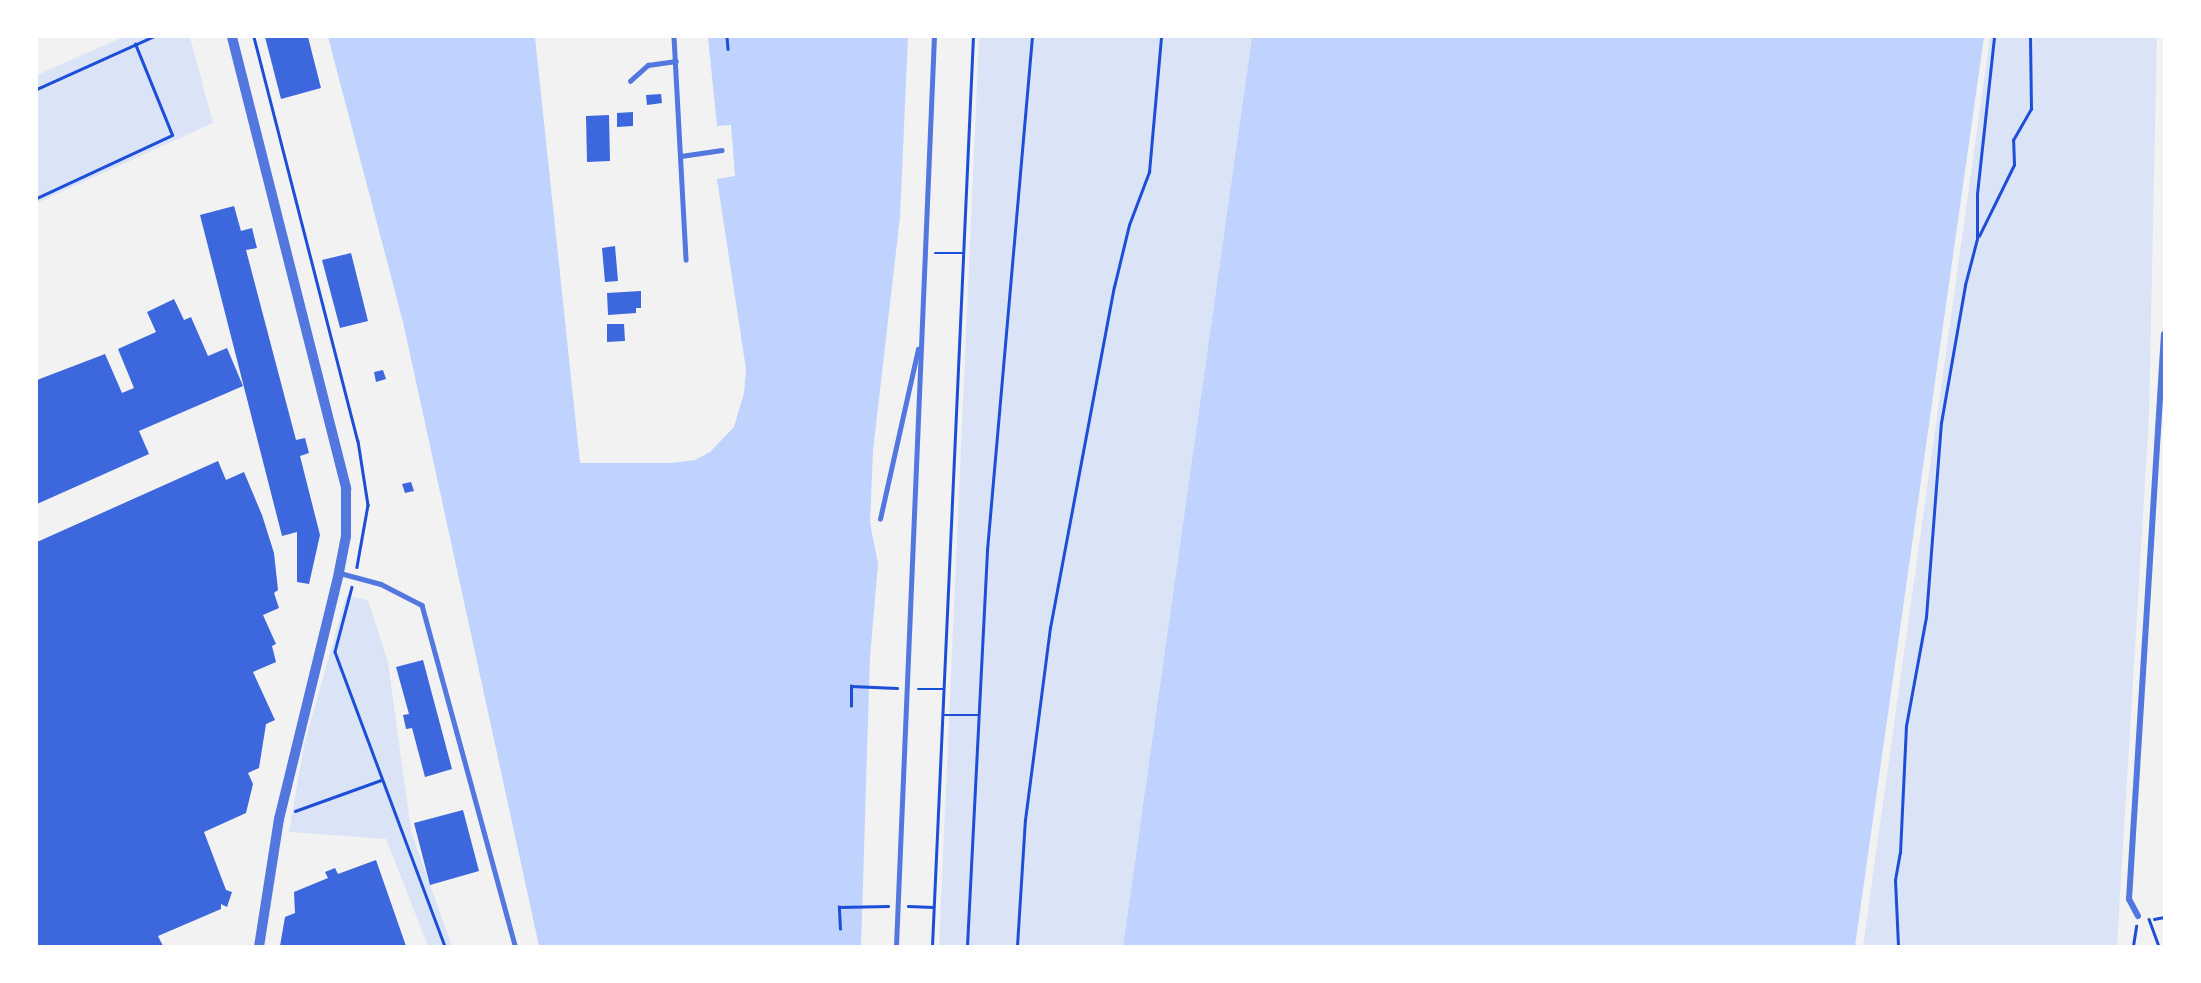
<!DOCTYPE html>
<html>
<head>
<meta charset="utf-8">
<style>
	body { margin:0 }
	#map { position:relative; width:2201px; height:983px; overflow:hidden; background:#f2f2f2; font-family:Ubuntu,sans-serif }
	div>[style] { position:absolute }
	[style*='--x'] { left:calc(var(--x)*1px); top:calc(var(--y)*1px); width:calc(var(--w)*1px); rotate:calc(var(--a)*1deg) }
	.green>* { inset:0; background:#dbe4f7 }
	.water>* { inset:0; background:#bfd3fe }
	.building>* { inset:0; background:#3d67dc }
	.path>* { height:2.5px; margin:-1.25px; padding:0 1.25px; transform-origin:1.25px; border-radius:1.25px; background:#1d4ed8 }
	.service>* { height:4.5px; margin:-2.25px; padding:0 2.25px; transform-origin:2.25px; border-radius:2.25px; background:#5277de }
	.pedestrian>* { height:6px; margin:-3px; padding:0 3px; transform-origin:3px; border-radius:3px; background:#5277de }
	.tertiary>* { height:10px; margin:-5px; padding:0 5px; transform-origin:5px; border-radius:5px; background:#5277de }
	span { translate:-50% -50%; white-space:nowrap; text-align:center; line-height:1.15; -webkit-text-stroke:7px #fff; paint-order:stroke }
	.frame { position:absolute; inset:0; border:38px solid #fff; pointer-events:none }
</style>
</head>
<body>
<div id="map">
	<div class="green">
		<i style="clip-path:polygon(123px 37px,190px 37px,213px 123px,37px 203px,37px 75px)"></i>
		<i style="clip-path:polygon(979px 37px,1252px 37px,1123px 946px,939px 946px)"></i>
		<i style="clip-path:polygon(1990px 37px,2157px 37px,2149px 416px,2117px 946px,1863px 946px)"></i>
		<i style="clip-path:polygon(346px 596px,368px 600px,388px 662px,411px 831px,452px 946px,428px 946px,386px 839px,289px 832px,304px 745px)"></i>
	</div>
	<div class="water">
		<i style="clip-path:polygon(328px 37px,535px 37px,580px 463px,670px 463px,695px 460px,710px 452px,734px 427px,744px 393px,746px 369px,717px 179px,735px 176px,731px 125px,717px 126px,708px 37px,908px 37px,900px 217px,873px 451px,870px 523px,878px 564px,870px 657px,861px 946px,539px 946px,403px 322px)"></i>
		<i style="clip-path:polygon(1252px 37px,1984px 37px,1855px 946px,1123px 946px)"></i>
	</div>
	<div class="building">
		<i style="clip-path:polygon(265px 37px,308px 37px,321px 88px,281px 99px)"></i>
		<i style="clip-path:polygon(661px 94px,662px 103px,647px 105px,646px 95px)"></i>
		<i style="clip-path:polygon(633px 112px,633px 126px,617px 127px,617px 113px)"></i>
		<i style="clip-path:polygon(609px 115px,610px 161px,587px 162px,586px 116px)"></i>
		<i style="clip-path:polygon(234px 206px,241px 231px,252px 228px,257px 248px,246px 250px,296px 440px,305px 438px,309px 453px,300px 456px,320px 535px,309px 584px,297px 582px,297px 532px,282px 536px,200px 215px)"></i>
		<i style="clip-path:polygon(615px 246px,618px 281px,605px 282px,602px 248px)"></i>
		<i style="clip-path:polygon(351px 253px,368px 321px,340px 328px,322px 260px)"></i>
		<i style="clip-path:polygon(641px 291px,641px 308px,636px 308px,636px 313px,608px 315px,607px 293px)"></i>
		<i style="clip-path:polygon(174px 299px,184px 320px,191px 317px,208px 356px,227px 348px,243px 386px,139px 431px,149px 454px,37px 504px,37px 380px,105px 354px,122px 393px,134px 388px,118px 349px,156px 332px,147px 312px)"></i>
		<i style="clip-path:polygon(607px 324px,624px 324px,625px 341px,607px 342px)"></i>
		<i style="clip-path:polygon(383px 370px,386px 379px,376px 382px,374px 372px)"></i>
		<i style="clip-path:polygon(218px 461px,226px 480px,244px 472px,262px 515px,274px 553px,278px 590px,274px 593px,279px 608px,263px 615px,276px 644px,272px 646px,276px 662px,253px 672px,275px 720px,266px 724px,259px 768px,248px 773px,253px 784px,246px 813px,204px 832px,226px 890px,232px 892px,227px 907px,221px 904px,221px 909px,158px 936px,163px 946px,37px 946px,37px 542px)"></i>
		<i style="clip-path:polygon(411px 482px,414px 491px,405px 493px,402px 484px)"></i>
		<i style="clip-path:polygon(423px 660px,452px 769px,425px 777px,412px 728px,406px 729px,403px 715px,409px 714px,396px 667px)"></i>
		<i style="clip-path:polygon(463px 810px,479px 871px,430px 885px,414px 823px)"></i>
		<i style="clip-path:polygon(376px 860px,406px 946px,280px 946px,285px 917px,295px 913px,294px 892px,328px 878px,325px 872px,335px 868px,338px 874px)"></i>
	</div>
	<div class="path">
		<i style="--x:254;--y:37;--w:417;--a:75.6"></i>
		<i style="--x:358;--y:441;--w:65;--a:81.1"></i>
		<i style="--x:368;--y:505;--w:63;--a:100.1"></i>
		<i style="--x:727;--y:37;--w:12;--a:85"></i>
		<i style="--x:37;--y:89;--w:126;--a:-24.3"></i>
		<i style="--x:37;--y:198;--w:149;--a:-25"></i>
		<i style="--x:172;--y:135;--w:98;--a:-112.1"></i>
		<i style="--x:1979;--y:236;--w:79;--a:-63.8"></i>
		<i style="--x:2014;--y:165;--w:25;--a:-92"></i>
		<i style="--x:2013;--y:140;--w:36;--a:-60"></i>
		<i style="--x:2031;--y:109;--w:72;--a:-90.8"></i>
		<i style="--x:935;--y:253;--w:28;--a:0"></i>
		<i style="--x:352;--y:587;--w:67;--a:104.7"></i>
		<i style="--x:335;--y:652;--w:314;--a:69.5"></i>
		<i style="--x:918;--y:689;--w:25;--a:0"></i>
		<i style="--x:851;--y:706;--w:20;--a:-90"></i>
		<i style="--x:851;--y:686;--w:46;--a:2.5"></i>
		<i style="--x:943;--y:715;--w:36;--a:0"></i>
		<i style="--x:295;--y:811;--w:91;--a:-19.8"></i>
		<i style="--x:908;--y:906;--w:25;--a:2"></i>
		<i style="--x:2149;--y:919;--w:29;--a:70"></i>
		<i style="--x:2154;--y:919;--w:10;--a:-11"></i>
		<i style="--x:840;--y:929;--w:22;--a:-93"></i>
		<i style="--x:839;--y:907;--w:49;--a:-1.2"></i>
		<i style="--x:932;--y:946;--w:910;--a:-87.42"></i>
		<i style="--x:967;--y:946;--w:397;--a:-87.1"></i>
		<i style="--x:987;--y:550;--w:515;--a:-84.99"></i>
		<i style="--x:1017;--y:946;--w:126;--a:-86.4"></i>
		<i style="--x:1025;--y:820;--w:194;--a:-82.6"></i>
		<i style="--x:1050;--y:628;--w:347;--a:-79.4"></i>
		<i style="--x:1114;--y:287;--w:64;--a:-76.4"></i>
		<i style="--x:1129;--y:225;--w:57;--a:-69.3"></i>
		<i style="--x:1149;--y:172;--w:136;--a:-84.9"></i>
		<i style="--x:1898;--y:946;--w:66;--a:-92.6"></i>
		<i style="--x:1895;--y:880;--w:27;--a:-80"></i>
		<i style="--x:1900;--y:853;--w:127;--a:-87.3"></i>
		<i style="--x:1906;--y:726;--w:111;--a:-79.6"></i>
		<i style="--x:1926;--y:617;--w:195;--a:-85.6"></i>
		<i style="--x:1941;--y:423;--w:140;--a:-80.1"></i>
		<i style="--x:1965;--y:285;--w:48;--a:-75.4"></i>
		<i style="--x:1977;--y:239;--w:45;--a:-90"></i>
		<i style="--x:1977;--y:194;--w:158;--a:-83.8"></i>
		<i style="--x:2133;--y:946;--w:20;--a:-81"></i>
	</div>
	<div class="service">
		<i style="--x:674;--y:37;--w:223;--a:86.9"></i>
		<i style="--x:630;--y:81;--w:24;--a:-42"></i>
		<i style="--x:648;--y:65;--w:28;--a:-8"></i>
		<i style="--x:681;--y:156;--w:41;--a:-8.3"></i>
		<i style="--x:880;--y:519;--w:174;--a:-77.4"></i>
		<i style="--x:340;--y:573;--w:42;--a:15"></i>
		<i style="--x:381;--y:584;--w:46;--a:27.1"></i>
		<i style="--x:422;--y:605;--w:353;--a:74.7"></i>
		<i style="--x:896;--y:946;--w:910;--a:-87.61"></i>
	</div>
	<div class="pedestrian">
		<i style="--x:2138;--y:916;--w:19;--a:-118"></i>
		<i style="--x:2129;--y:899;--w:566;--a:-86.46"></i>
	</div>
	<div class="tertiary">
		<i style="--x:232;--y:37;--w:466;--a:75.8"></i>
		<i style="--x:346;--y:489;--w:47;--a:90"></i>
		<i style="--x:346;--y:536;--w:38;--a:101"></i>
		<i style="--x:339;--y:573;--w:253;--a:103.7"></i>
		<i style="--x:279;--y:819;--w:129;--a:98.9"></i>
	</div>
	<div class="frame"></div>
</div>
</body>
</html>
